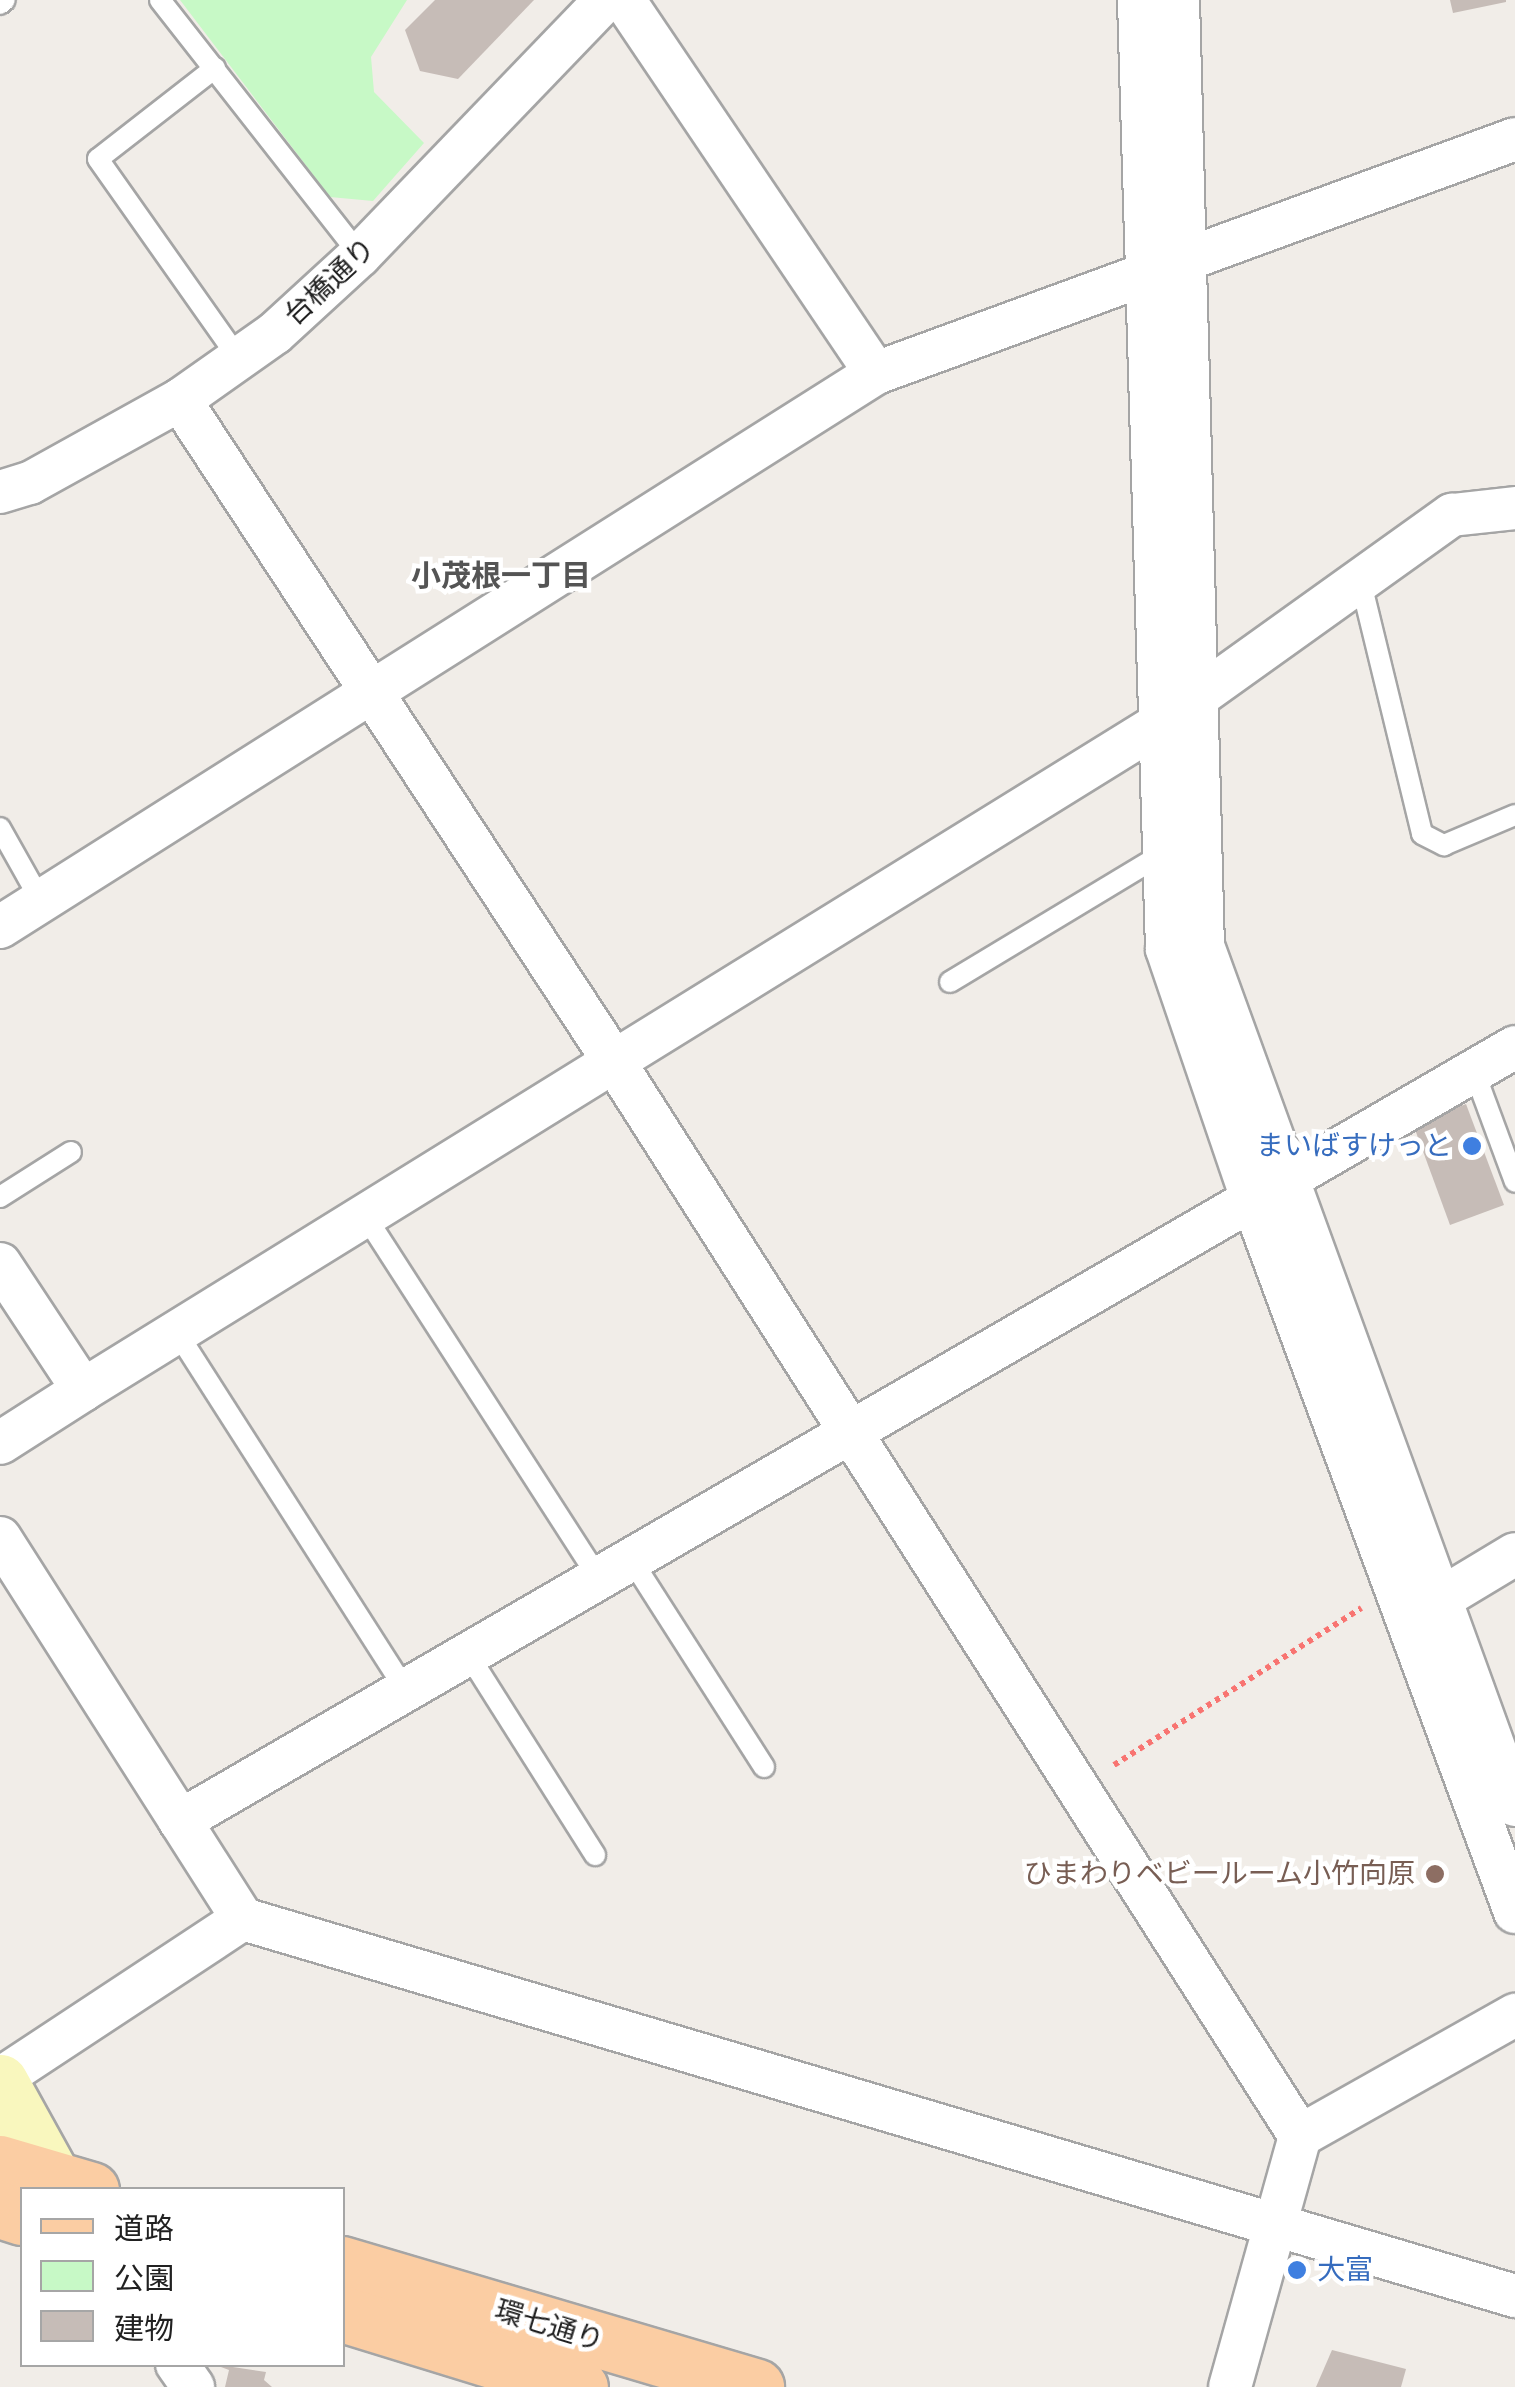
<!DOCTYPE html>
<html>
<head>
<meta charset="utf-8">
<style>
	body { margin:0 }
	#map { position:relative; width:1515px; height:2387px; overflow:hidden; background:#f1ede8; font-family:"Fira Sans Condensed","Noto Sans JP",sans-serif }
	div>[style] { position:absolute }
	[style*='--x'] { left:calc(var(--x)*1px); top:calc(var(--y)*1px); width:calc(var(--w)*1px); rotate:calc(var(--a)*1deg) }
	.park>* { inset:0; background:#c7f9c6 }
	.building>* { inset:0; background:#c6bcb7 }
	.path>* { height:6px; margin-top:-3px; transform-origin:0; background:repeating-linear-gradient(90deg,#f87471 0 5px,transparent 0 10px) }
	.roads { filter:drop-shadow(2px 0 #a5a5a5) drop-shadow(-2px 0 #a5a5a5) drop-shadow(0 2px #a5a5a5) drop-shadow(0 -2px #a5a5a5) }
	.lane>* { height:20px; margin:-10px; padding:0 10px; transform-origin:10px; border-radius:10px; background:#fff }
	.street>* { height:42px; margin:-21px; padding:0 21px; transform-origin:21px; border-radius:21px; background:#fff }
	.secondary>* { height:55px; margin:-27.5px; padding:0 27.5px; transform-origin:27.5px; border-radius:27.5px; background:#f9f7be }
	.primary>* { height:55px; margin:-27.5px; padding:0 27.5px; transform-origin:27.5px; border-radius:27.5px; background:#fbcda3 }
	.dots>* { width:28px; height:28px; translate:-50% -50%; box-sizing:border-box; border:5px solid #fff; border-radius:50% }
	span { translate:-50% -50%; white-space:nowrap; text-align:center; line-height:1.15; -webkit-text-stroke:9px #fff; paint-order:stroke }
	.street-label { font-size:28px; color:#212121 }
	.shop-label { font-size:28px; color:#366cbe }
	.right { translate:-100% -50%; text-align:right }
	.left { translate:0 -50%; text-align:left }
	.education-label { font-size:28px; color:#785e54 }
	.neighbourhood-label { font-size:30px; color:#545454; font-weight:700 }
	.legend { position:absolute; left:20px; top:2187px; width:325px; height:180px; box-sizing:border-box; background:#fff; border:2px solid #a6a6a6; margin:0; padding:12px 18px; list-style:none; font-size:30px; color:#212121 }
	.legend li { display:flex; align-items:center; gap:20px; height:50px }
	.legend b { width:50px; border:2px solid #a6a6a6 }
</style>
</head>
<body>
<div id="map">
	<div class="park">
		<i style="clip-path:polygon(180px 0,407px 0,371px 57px,374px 92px,424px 143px,373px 201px,330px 197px)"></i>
	</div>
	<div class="building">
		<i style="clip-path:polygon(435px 0,534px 0,458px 79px,420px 71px,405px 30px)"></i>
		<i style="clip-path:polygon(1450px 0,1506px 0,1506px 2px,1453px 13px)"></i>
		<i style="clip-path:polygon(1466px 1104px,1504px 1205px,1450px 1225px,1413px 1124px)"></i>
		<i style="clip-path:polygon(1332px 2350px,1406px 2369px,1401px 2387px,1316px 2387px)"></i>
		<i style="clip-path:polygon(213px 2364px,266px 2372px,264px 2380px,272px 2387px,225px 2387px,229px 2370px)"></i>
	</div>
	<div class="path">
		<i style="--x:1114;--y:1765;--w:293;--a:-32.4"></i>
	</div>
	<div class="roads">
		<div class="lane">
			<i style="--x:160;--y:0;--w:324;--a:51.9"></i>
			<i style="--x:0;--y:4;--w:6;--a:-39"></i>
			<i style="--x:215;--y:68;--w:148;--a:142.1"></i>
			<i style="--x:98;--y:159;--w:245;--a:54.8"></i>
			<i style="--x:1360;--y:579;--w:262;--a:76.3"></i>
			<i style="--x:1422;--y:834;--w:25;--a:27"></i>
			<i style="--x:1444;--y:845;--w:77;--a:-22.9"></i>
			<i style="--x:0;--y:828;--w:84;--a:60.7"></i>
			<i style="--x:950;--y:982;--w:250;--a:-31.1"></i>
			<i style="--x:1474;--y:1071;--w:118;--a:69.7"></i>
			<i style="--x:0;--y:1197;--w:84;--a:-32.4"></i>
			<i style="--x:364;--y:1214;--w:433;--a:57.2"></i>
			<i style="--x:178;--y:1334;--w:424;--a:57.4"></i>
			<i style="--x:631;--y:1559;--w:247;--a:57.4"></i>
			<i style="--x:468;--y:1654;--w:238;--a:57.7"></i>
		</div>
		<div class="street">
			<i style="--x:624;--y:0;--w:450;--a:56"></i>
			<i style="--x:1139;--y:0;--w:949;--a:88.31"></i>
			<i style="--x:1167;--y:949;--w:264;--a:71.2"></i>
			<i style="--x:1252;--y:1199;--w:760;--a:69.75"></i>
			<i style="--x:1178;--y:0;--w:946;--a:88.49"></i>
			<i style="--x:1203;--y:946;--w:914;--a:70.04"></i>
			<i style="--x:180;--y:400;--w:789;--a:56.73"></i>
			<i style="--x:613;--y:1060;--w:1277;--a:57.44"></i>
			<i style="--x:0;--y:492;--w:31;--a:-17"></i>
			<i style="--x:30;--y:483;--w:171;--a:-29"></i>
			<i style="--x:180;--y:400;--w:116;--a:-35.2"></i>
			<i style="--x:275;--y:333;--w:115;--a:-42.5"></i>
			<i style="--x:360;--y:255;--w:354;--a:-46.1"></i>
			<i style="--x:0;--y:927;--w:1036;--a:-32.31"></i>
			<i style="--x:876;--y:373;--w:680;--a:-20.11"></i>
			<i style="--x:0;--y:1264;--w:151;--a:56.6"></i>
			<i style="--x:83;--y:1390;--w:98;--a:147.4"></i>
			<i style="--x:83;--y:1390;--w:1268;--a:-31.75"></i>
			<i style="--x:1161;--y:723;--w:358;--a:-35.6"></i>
			<i style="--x:1452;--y:515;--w:63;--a:-6.3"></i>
			<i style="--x:0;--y:1538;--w:452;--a:57.5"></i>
			<i style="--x:1417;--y:1613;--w:114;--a:-31"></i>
			<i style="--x:180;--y:1821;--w:1543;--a:-30.1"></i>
			<i style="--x:0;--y:2079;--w:291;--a:-33.4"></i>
			<i style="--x:243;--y:1919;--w:1327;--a:16.51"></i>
			<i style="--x:177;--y:2364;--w:28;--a:55"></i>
			<i style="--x:1230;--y:2387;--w:261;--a:-74.4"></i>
			<i style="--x:1300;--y:2136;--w:247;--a:-29.4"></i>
		</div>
		<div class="secondary">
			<i style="--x:0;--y:2082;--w:110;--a:61.1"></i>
		</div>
		<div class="primary">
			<i style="--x:0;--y:2163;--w:95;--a:16.5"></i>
			<i style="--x:0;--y:2210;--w:23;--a:18"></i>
			<i style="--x:342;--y:2264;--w:432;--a:16.5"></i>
			<i style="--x:342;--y:2314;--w:249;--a:17.1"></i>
		</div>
	</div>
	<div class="dots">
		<i style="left:1472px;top:1146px;background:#3f7fe0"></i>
		<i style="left:1435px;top:1874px;background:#8d6e63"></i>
		<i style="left:1297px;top:2270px;background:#3f7fe0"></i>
	</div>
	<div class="street-label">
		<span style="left:330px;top:282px;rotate:-43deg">台橋通り</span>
		<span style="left:549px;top:2326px;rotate:17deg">環七通り</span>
	</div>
	<div class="shop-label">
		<span class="right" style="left:1452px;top:1146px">まいばすけっと</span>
		<span class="left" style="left:1317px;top:2270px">大富</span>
	</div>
	<div class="education-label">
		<span class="right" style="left:1415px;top:1874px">ひまわりベビールーム小竹向原</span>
	</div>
	<div class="neighbourhood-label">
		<span style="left:501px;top:576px">小茂根一丁目</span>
	</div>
	<ul class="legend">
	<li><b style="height:12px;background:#fbcda3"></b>道路</li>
	<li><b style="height:28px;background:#c7f9c6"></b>公園</li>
	<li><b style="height:28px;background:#c6bcb7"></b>建物</li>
	</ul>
</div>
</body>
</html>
